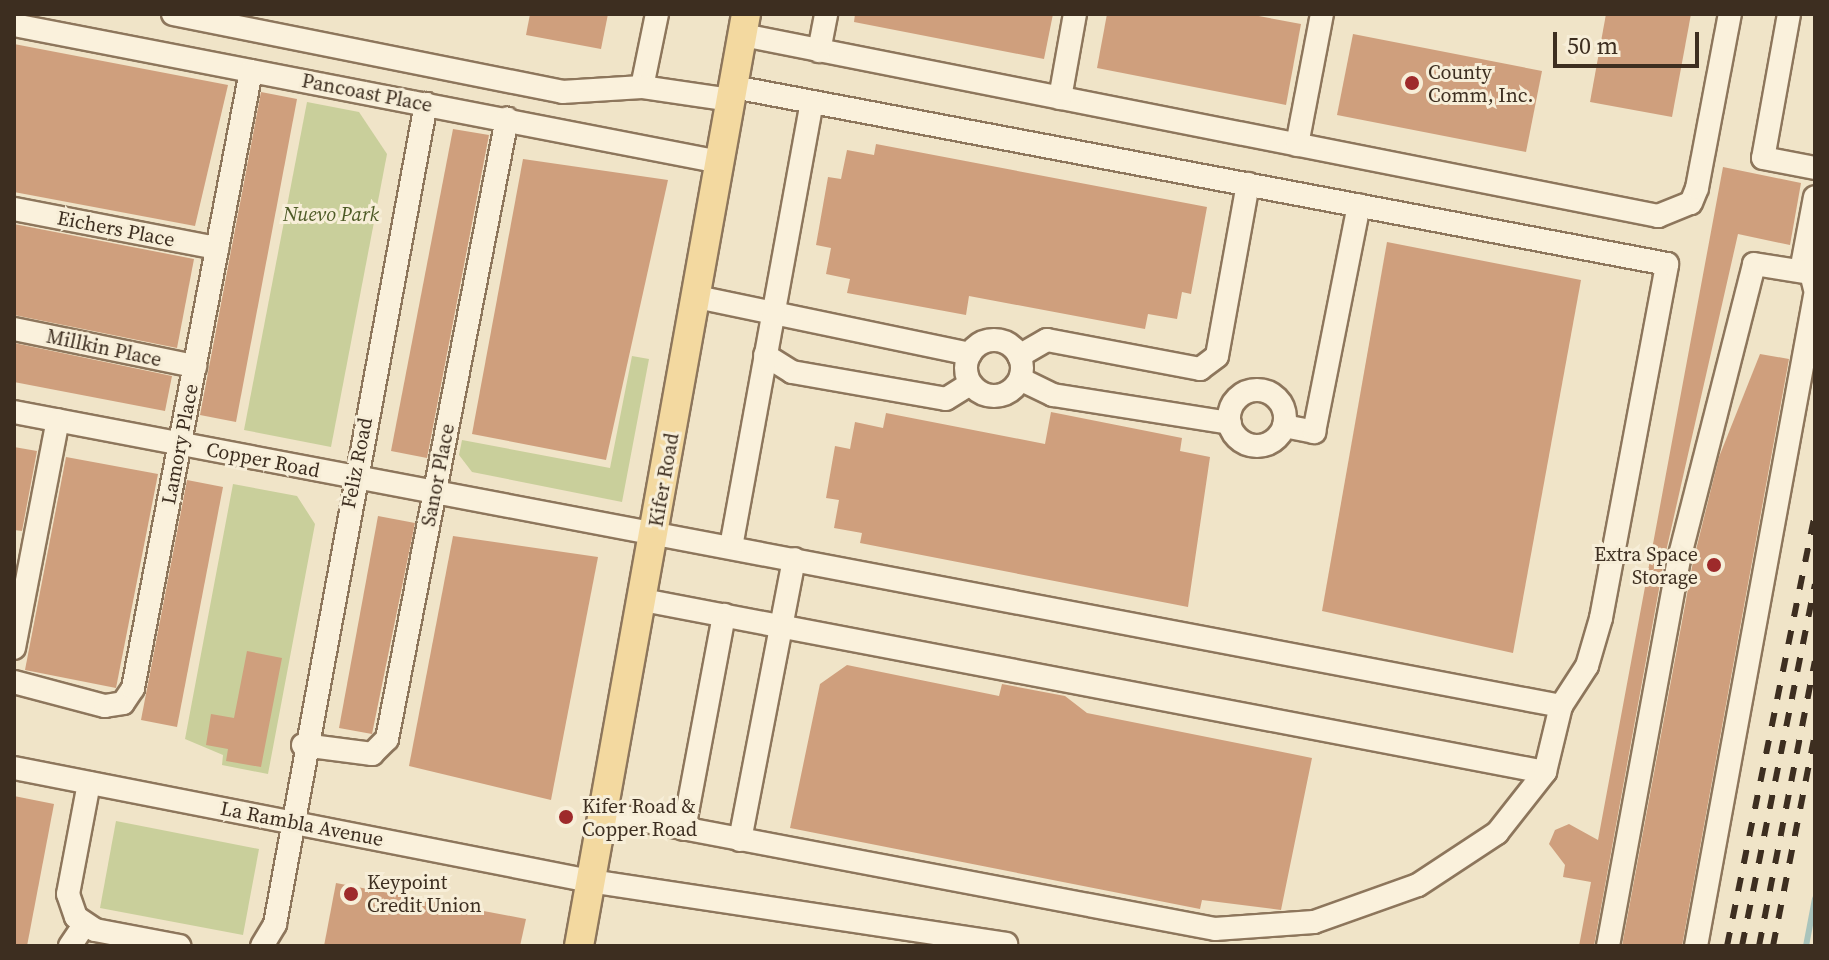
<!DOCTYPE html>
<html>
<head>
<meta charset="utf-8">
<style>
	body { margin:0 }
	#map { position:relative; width:1829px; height:960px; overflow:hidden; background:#f0e4c8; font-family:"Source Serif 4",serif }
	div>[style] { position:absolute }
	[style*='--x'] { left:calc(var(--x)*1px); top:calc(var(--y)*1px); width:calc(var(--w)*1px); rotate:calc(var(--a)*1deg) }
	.green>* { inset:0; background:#c9cf9b }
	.stream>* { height:6px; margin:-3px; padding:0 3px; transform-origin:3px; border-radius:3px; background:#a9c4bc }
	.building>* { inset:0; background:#cf9f7d }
	.roads { filter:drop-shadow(2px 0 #8d765c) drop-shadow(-2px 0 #8d765c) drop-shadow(0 2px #8d765c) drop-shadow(0 -2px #8d765c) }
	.minor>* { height:22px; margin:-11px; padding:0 11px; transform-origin:11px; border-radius:11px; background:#faf1dc }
	.minor>.ring { margin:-11px; padding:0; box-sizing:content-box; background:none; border:22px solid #faf1dc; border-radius:50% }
	.major>* { height:28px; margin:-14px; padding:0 14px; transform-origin:14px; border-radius:14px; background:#f3d9a0 }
	.rail>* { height:6px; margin-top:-3px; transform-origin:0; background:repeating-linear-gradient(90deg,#3d2e20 0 14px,transparent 0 28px) }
	.dots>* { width:22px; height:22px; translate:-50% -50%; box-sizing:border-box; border:4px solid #f7eed8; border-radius:50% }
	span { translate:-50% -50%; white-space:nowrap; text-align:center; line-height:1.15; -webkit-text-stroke:6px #f7eed8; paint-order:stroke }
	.poi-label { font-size:20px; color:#3d2e20 }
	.left { translate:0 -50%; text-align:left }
	.right { translate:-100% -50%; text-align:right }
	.street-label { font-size:20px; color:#3d2e20 }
	.park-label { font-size:20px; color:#4d5a26; font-style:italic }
	.frame { position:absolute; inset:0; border:16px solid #3d2e20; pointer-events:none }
	.scale { position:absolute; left:1553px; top:32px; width:146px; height:36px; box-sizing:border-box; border:4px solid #3d2e20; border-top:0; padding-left:10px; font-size:24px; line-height:28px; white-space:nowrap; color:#3d2e20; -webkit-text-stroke:6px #f7eed8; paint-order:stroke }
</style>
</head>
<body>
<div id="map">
	<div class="green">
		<i style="clip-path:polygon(307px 102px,359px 112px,387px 154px,331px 447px,244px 430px)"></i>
		<i style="clip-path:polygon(632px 356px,649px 359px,622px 502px,472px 472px,459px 455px,462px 440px,610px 468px)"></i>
		<i style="clip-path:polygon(233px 484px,297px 496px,315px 524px,268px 774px,222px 765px,223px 755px,185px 739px)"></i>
		<i style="clip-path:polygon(116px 821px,259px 849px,243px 935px,100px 908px)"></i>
	</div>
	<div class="stream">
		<i style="--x:1806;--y:946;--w:48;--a:-79.2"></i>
	</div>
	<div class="building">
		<i style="clip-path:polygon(530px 14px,608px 14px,601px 49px,526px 35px)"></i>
		<i style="clip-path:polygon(855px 14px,1053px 14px,1044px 59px,854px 22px)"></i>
		<i style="clip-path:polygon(1107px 14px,1248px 14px,1301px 24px,1286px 105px,1097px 68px)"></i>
		<i style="clip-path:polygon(1606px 14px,1691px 14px,1672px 117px,1590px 102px)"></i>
		<i style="clip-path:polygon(1353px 34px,1542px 71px,1526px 152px,1337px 115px)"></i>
		<i style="clip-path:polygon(14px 44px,228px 85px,195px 226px,14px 192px)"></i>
		<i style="clip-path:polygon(261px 92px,297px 99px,236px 422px,200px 415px)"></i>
		<i style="clip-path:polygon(453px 129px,489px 135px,427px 458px,391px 451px)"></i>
		<i style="clip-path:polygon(876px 144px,1207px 207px,1191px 294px,1182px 292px,1177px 319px,1148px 314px,1145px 329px,969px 296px,966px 315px,847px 293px,850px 279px,826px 274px,831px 248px,816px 245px,828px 177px,841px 179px,847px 150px,874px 155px)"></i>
		<i style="clip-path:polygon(523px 159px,668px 180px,606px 460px,472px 434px)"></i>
		<i style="clip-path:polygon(1723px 167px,1801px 183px,1790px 245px,1738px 234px,1665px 556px,1594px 946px,1579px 946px,1591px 882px,1563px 877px,1565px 865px,1549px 844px,1555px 830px,1569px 824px,1598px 840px)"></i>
		<i style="clip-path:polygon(14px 224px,194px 259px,177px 348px,14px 315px)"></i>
		<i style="clip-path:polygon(1387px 242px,1581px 280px,1513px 653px,1322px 611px)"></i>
		<i style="clip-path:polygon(14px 343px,172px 376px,165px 411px,14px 382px)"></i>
		<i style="clip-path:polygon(1760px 354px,1789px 359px,1682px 946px,1622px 946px,1693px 562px,1719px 457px)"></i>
		<i style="clip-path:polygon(1051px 412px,1182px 438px,1180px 451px,1210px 457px,1188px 607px,860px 543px,862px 533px,834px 528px,839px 500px,826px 498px,835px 446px,850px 449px,855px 422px,883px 428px,886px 413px,1045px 444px)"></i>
		<i style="clip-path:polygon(14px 447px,37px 451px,22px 531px,14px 530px)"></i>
		<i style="clip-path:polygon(66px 457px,158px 474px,116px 688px,25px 670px)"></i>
		<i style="clip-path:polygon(187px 480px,223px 487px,177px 727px,141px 720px)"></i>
		<i style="clip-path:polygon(378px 516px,415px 523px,372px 734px,339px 728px)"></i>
		<i style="clip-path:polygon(453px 536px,598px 557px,551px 800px,409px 766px)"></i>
		<i style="clip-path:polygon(247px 651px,282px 658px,261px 767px,226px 761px,228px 749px,206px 745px,211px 714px,234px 718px)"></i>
		<i style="clip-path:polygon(847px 665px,999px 696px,1002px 684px,1065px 696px,1087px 713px,1312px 758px,1281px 910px,1202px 900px,1200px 909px,790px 828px,820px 684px)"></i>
		<i style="clip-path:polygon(14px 796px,54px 804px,27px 946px,14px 946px)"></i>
		<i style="clip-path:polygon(336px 883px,526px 919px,520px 946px,324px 946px)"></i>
	</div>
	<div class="roads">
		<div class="minor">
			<i style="--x:173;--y:14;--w:397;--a:11.3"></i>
			<i style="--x:562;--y:92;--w:80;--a:-3.6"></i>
			<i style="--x:642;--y:87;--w:75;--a:-78.4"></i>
			<i style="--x:1789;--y:14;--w:146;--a:100.2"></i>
			<i style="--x:1763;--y:158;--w:53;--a:10.9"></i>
			<i style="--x:14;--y:25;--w:719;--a:10.98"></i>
			<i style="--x:743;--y:35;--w:933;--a:11.19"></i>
			<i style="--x:1658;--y:216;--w:35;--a:-22"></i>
			<i style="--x:1691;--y:203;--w:16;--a:-68"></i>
			<i style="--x:1697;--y:188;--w:177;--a:-79.3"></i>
			<i style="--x:819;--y:51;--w:38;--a:-79"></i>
			<i style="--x:642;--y:87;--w:90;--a:8.3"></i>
			<i style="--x:1060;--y:98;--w:85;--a:-79.9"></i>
			<i style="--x:1297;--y:145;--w:133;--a:-79.2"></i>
			<i style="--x:14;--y:209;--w:207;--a:10.9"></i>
			<i style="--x:1801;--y:271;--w:75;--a:-79.3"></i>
			<i style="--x:697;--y:297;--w:279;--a:11.8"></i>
			<i style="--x:14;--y:329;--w:185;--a:11.6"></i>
			<i class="ring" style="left:966px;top:340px;width:34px;height:34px"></i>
			<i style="--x:765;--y:355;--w:32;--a:32"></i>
			<i style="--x:792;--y:372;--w:156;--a:9.9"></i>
			<i style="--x:946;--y:399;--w:28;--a:-32"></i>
			<i style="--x:1019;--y:356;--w:32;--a:-30"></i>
			<i style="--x:1047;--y:340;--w:156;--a:10.7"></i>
			<i style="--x:1200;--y:369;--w:21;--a:-37"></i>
			<i style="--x:1217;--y:356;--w:175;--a:-79.8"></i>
			<i style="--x:1020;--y:379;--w:37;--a:26"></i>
			<i style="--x:1053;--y:395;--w:179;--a:9"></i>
			<i class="ring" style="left:1229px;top:390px;width:34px;height:34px"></i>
			<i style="--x:14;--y:412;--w:1575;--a:10.76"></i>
			<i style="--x:1284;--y:426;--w:31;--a:11"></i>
			<i style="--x:1314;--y:432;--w:231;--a:-78.8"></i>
			<i style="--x:731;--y:547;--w:452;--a:-79.7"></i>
			<i style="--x:643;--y:600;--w:918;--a:10.8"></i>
			<i style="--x:14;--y:648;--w:232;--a:-79.1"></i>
			<i style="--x:14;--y:682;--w:94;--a:14.8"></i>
			<i style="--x:105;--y:706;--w:18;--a:-9"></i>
			<i style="--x:123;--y:703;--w:18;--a:-56"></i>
			<i style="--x:133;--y:688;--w:628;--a:-79.17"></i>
			<i style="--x:303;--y:745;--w:70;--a:7.4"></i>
			<i style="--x:372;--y:754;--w:21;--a:-45"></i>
			<i style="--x:387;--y:739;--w:632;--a:-79.05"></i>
			<i style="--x:14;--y:768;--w:587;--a:11.1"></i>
			<i style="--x:590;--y:881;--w:421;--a:8.6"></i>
			<i style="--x:89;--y:783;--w:113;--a:100.7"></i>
			<i style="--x:68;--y:894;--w:24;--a:71"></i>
			<i style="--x:76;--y:917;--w:23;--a:34"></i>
			<i style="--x:95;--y:930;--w:86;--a:10.8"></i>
			<i style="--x:603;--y:813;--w:623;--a:10.73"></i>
			<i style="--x:1215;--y:929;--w:99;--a:-4"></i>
			<i style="--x:1314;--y:922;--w:110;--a:-19.6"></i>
			<i style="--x:1418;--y:885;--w:95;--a:-33.4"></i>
			<i style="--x:1497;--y:833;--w:78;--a:-51.8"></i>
			<i style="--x:1545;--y:772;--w:68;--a:-76.4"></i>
			<i style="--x:1561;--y:706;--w:48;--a:-57"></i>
			<i style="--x:1587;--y:666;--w:50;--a:-73.7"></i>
			<i style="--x:1601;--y:618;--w:360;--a:-79.4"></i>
			<i style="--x:1667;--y:264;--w:950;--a:-169.26"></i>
			<i style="--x:684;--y:829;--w:218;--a:-79.4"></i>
			<i style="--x:740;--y:840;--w:286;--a:-79.1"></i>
			<i style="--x:70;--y:946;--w:25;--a:-56"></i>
			<i style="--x:262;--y:946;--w:26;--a:-59"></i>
			<i style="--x:275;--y:924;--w:834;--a:-79.57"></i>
			<i style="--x:1608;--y:946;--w:393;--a:-79.6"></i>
			<i style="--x:1679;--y:559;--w:304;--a:-75.7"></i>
			<i style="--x:1754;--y:264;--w:58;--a:9"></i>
			<i style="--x:1811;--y:273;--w:16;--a:76"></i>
			<i style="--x:1696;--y:946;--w:661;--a:-79.63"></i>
		</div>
		<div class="major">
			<i style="--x:579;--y:946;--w:947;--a:-79.84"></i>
		</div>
	</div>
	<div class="rail">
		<i style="--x:1727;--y:946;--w:442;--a:-78.5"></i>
		<i style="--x:1742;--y:946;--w:369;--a:-78.6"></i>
		<i style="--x:1759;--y:946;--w:290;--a:-78.9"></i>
		<i style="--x:1773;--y:946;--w:217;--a:-78.8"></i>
	</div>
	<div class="dots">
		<i style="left:1412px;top:83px;background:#9e2a2b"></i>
		<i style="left:1714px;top:565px;background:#9e2a2b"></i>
		<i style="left:566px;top:817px;background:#9e2a2b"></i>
		<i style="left:351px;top:894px;background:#9e2a2b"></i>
	</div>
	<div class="poi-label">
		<span class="left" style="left:1428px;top:84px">County<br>Comm, Inc.</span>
		<span class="right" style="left:1698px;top:566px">Extra Space<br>Storage</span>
		<span class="left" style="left:582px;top:818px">Kifer Road &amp;<br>Copper Road</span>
		<span class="left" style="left:367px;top:894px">Keypoint<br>Credit Union</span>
	</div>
	<div class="street-label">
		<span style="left:367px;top:93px;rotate:11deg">Pancoast Place</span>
		<span style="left:116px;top:229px;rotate:11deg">Eichers Place</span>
		<span style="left:104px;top:348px;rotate:12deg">Millkin Place</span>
		<span style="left:180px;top:444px;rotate:-79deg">Lamory Place</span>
		<span style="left:263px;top:460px;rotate:11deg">Copper Road</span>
		<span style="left:357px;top:463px;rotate:-79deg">Feliz Road</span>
		<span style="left:438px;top:475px;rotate:-79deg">Sanor Place</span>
		<span style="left:664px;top:480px;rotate:-80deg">Kifer Road</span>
		<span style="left:302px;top:824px;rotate:11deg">La Rambla Avenue</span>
	</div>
	<div class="park-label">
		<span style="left:331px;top:214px">Nuevo Park</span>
	</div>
	<div class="frame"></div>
	<div class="scale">50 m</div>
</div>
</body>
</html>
